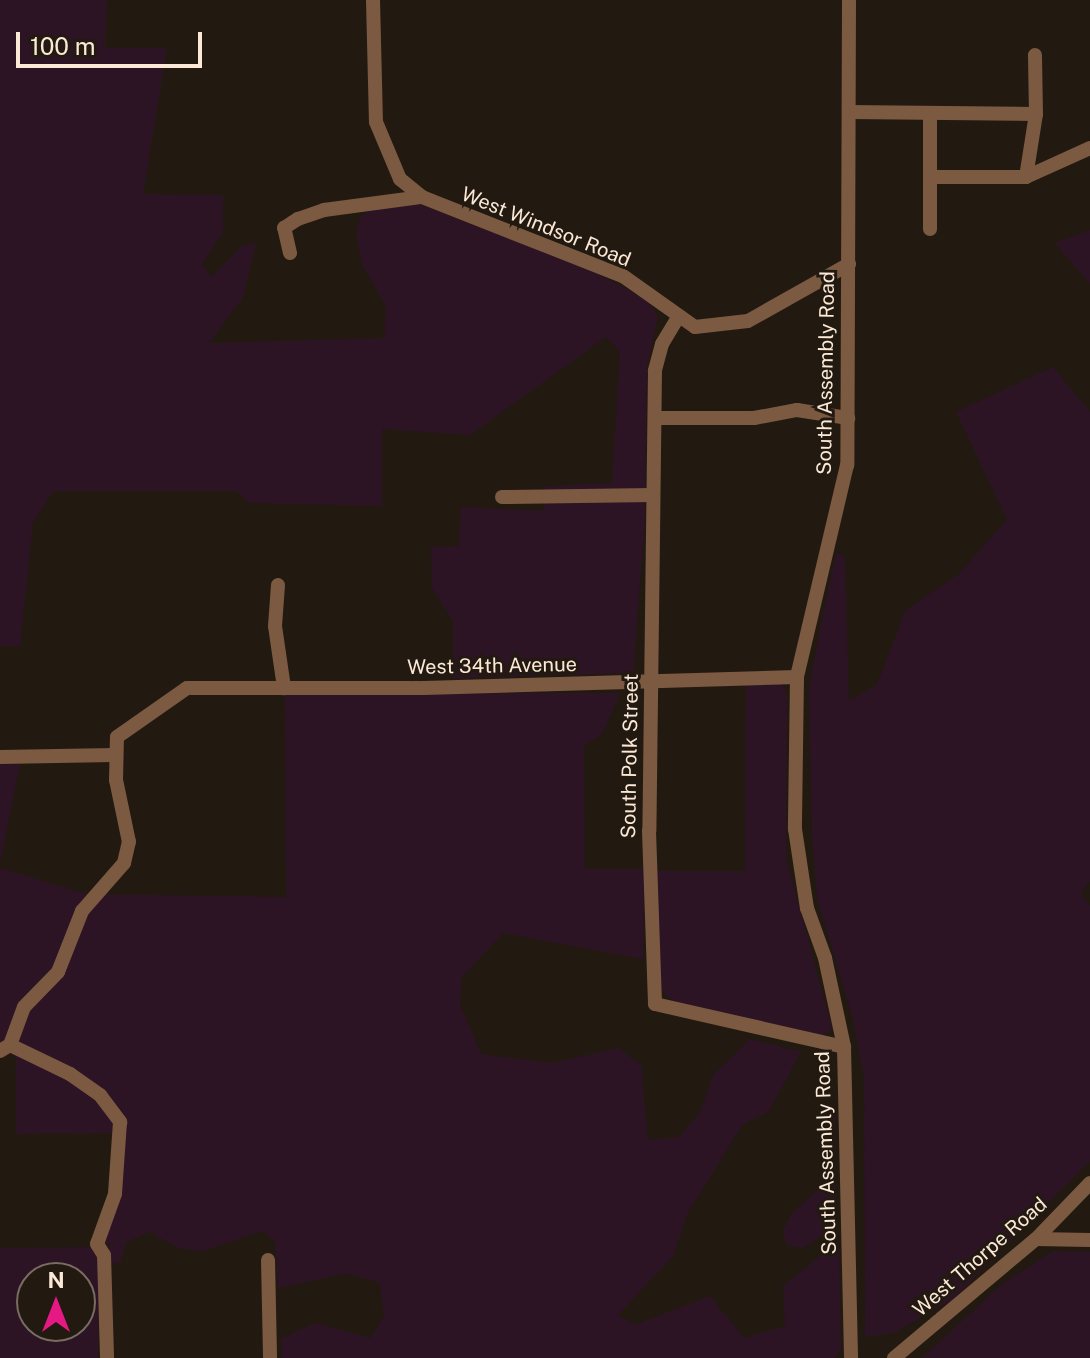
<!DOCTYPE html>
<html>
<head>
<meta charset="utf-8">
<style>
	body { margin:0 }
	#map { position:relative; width:1090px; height:1358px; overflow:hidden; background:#221a11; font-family:"Public Sans",sans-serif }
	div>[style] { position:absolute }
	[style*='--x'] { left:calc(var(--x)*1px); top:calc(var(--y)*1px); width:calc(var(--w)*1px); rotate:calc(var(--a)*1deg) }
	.green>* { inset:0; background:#2c1424 }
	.minor>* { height:14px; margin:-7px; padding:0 7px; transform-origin:7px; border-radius:7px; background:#7c5a41 }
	span { translate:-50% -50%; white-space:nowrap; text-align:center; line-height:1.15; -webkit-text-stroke:6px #221a11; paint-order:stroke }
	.street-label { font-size:20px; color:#fbe8d6 }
	.north { position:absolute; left:16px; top:1262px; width:80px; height:80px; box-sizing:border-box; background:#221a11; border:2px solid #796c60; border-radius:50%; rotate:0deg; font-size:22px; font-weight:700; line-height:32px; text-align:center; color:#fbe8d6 }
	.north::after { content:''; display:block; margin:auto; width:28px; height:36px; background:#e41983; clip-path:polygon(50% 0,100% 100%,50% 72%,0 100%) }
	.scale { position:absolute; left:16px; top:32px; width:186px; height:36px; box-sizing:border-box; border:4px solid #fbe8d6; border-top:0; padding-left:10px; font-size:24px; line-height:28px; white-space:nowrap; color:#fbe8d6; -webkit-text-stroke:6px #221a11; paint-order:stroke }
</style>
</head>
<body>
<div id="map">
	<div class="green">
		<i style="clip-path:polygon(0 0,107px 0,105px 48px,167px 48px,143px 194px,223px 195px,223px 232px,202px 264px,212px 277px,241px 246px,256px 243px,243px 297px,209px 343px,384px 338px,386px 306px,362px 264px,356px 234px,360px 218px,373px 206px,416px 203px,579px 264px,647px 300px,658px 316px,647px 367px,645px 519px,633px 673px,453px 678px,453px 621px,432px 588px,431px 547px,459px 546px,461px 507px,543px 511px,544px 486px,612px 483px,620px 352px,606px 337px,470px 435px,382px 429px,382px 506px,249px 503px,236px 491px,54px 491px,33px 522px,20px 646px,0 646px)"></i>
		<i style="clip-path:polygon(1090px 230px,1090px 284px,1055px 243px)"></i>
		<i style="clip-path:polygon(1053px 367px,1090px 412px,1090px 881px,1080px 893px,1090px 906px,1090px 1161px,953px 1299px,894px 1333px,865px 1337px,864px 1079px,853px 1019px,817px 898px,812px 834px,809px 689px,820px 628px,836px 553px,845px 557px,849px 701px,877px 685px,905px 611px,960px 573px,1007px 519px,956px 412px)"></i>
		<i style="clip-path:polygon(746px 684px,782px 684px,787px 694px,786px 858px,832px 1029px,823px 1036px,678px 1003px,666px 996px,656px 978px,653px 871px,745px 871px)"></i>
		<i style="clip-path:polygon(evenodd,285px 693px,620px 693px,602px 734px,584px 745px,585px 869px,644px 869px,643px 959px,503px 933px,462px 977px,460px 1005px,481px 1054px,553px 1063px,618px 1048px,641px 1065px,648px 1140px,679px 1137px,701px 1111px,713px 1075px,750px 1039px,801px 1052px,769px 1111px,743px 1124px,687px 1214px,673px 1256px,618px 1315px,635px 1325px,710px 1296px,744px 1338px,785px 1326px,783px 1286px,839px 1241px,841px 1348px,835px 1358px,282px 1358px,281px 1339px,315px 1323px,371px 1338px,384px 1316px,380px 1283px,348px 1273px,278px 1288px,275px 1242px,263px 1231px,203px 1251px,178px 1248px,150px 1232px,126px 1242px,120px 1263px,107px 1263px,110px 1243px,99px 1248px,98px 1358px,0 1358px,0 1248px,99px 1247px,122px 1133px,16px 1134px,16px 1052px,0 1044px,0 868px,86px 894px,286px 897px,285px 693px,32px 1278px,80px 1278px,80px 1326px,32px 1326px,32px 1278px)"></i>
		<i style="clip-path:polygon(20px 764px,0 864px,0 765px)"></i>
		<i style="clip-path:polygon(835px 1113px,837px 1225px,803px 1248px,787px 1245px,782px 1232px,791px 1215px,821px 1186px,827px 1129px)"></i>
		<i style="clip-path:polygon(1054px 1251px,1090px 1252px,1090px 1358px,922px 1358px,1003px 1283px)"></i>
	</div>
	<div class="minor">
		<i style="--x:373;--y:0;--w:122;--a:88.6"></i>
		<i style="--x:376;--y:122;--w:62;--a:67.2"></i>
		<i style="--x:400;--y:179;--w:28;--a:39"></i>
		<i style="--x:422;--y:197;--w:216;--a:21.5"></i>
		<i style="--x:623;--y:276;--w:88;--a:35.3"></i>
		<i style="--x:695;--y:327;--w:53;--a:-6.5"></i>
		<i style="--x:748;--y:321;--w:116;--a:-29.4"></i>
		<i style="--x:849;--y:0;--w:465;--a:90.2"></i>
		<i style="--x:847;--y:465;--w:218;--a:103.3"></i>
		<i style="--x:797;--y:677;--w:152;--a:90.8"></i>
		<i style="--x:795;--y:829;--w:80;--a:81.4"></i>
		<i style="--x:807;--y:908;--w:53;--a:70.2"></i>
		<i style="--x:825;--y:958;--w:91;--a:77.9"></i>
		<i style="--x:844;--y:1047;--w:311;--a:88.7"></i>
		<i style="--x:849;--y:112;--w:187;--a:0.6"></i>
		<i style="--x:1036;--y:114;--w:59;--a:-91"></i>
		<i style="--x:930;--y:113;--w:116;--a:90"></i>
		<i style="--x:930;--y:177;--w:96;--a:0"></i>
		<i style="--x:1026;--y:177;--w:70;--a:-24.4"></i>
		<i style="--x:1026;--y:177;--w:64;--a:-81"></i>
		<i style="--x:290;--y:253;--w:26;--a:-103"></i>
		<i style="--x:284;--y:228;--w:17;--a:-33"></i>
		<i style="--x:298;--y:219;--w:28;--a:-19"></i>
		<i style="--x:324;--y:210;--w:99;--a:-7.6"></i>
		<i style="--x:677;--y:319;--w:29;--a:121"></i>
		<i style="--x:662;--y:344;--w:28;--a:105"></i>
		<i style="--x:655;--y:371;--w:460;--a:90.7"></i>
		<i style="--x:649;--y:831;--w:173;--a:88"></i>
		<i style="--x:655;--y:1004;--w:194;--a:12.8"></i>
		<i style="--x:656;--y:418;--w:98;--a:0"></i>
		<i style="--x:754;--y:418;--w:44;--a:-10.5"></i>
		<i style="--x:797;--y:410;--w:52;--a:8.9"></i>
		<i style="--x:502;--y:497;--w:151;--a:-0.8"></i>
		<i style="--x:278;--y:585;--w:41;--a:94.2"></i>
		<i style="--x:275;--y:626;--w:63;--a:81.7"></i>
		<i style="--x:0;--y:757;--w:114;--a:-1"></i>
		<i style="--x:10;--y:1045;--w:40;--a:-69.8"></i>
		<i style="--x:24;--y:1007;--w:49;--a:-45.8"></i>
		<i style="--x:58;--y:972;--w:66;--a:-68.5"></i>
		<i style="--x:82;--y:911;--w:64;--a:-48.8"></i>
		<i style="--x:124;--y:863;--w:22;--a:-77"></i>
		<i style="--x:129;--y:842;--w:63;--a:-101.8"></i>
		<i style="--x:116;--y:780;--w:43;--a:-88.7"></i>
		<i style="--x:117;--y:737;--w:85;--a:-35"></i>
		<i style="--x:187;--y:688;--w:237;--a:0"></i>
		<i style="--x:424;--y:688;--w:373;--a:-1.7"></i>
		<i style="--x:0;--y:1051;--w:12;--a:-31"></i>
		<i style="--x:10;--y:1045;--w:67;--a:25.8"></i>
		<i style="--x:70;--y:1074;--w:37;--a:35"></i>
		<i style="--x:100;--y:1095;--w:34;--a:53"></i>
		<i style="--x:120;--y:1122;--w:72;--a:94"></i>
		<i style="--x:115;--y:1194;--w:53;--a:109.8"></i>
		<i style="--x:97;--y:1244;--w:13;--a:58"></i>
		<i style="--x:104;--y:1255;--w:103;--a:88.3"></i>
		<i style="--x:1036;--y:1239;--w:54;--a:1.1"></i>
		<i style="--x:268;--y:1260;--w:98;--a:88.8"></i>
		<i style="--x:894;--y:1358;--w:185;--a:-40"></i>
		<i style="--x:1036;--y:1239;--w:78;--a:-46"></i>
	</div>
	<div class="street-label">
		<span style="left:546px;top:227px;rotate:22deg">West Windsor Road</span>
		<span style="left:826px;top:373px;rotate:-89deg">South Assembly Road</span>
		<span style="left:492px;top:666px;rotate:-1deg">West 34th Avenue</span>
		<span style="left:630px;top:756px;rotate:-89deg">South Polk Street</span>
		<span style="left:826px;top:1153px;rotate:-92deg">South Assembly Road</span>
		<span style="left:980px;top:1257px;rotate:-41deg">West Thorpe Road</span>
	</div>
	<div class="north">N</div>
	<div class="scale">100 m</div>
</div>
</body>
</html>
